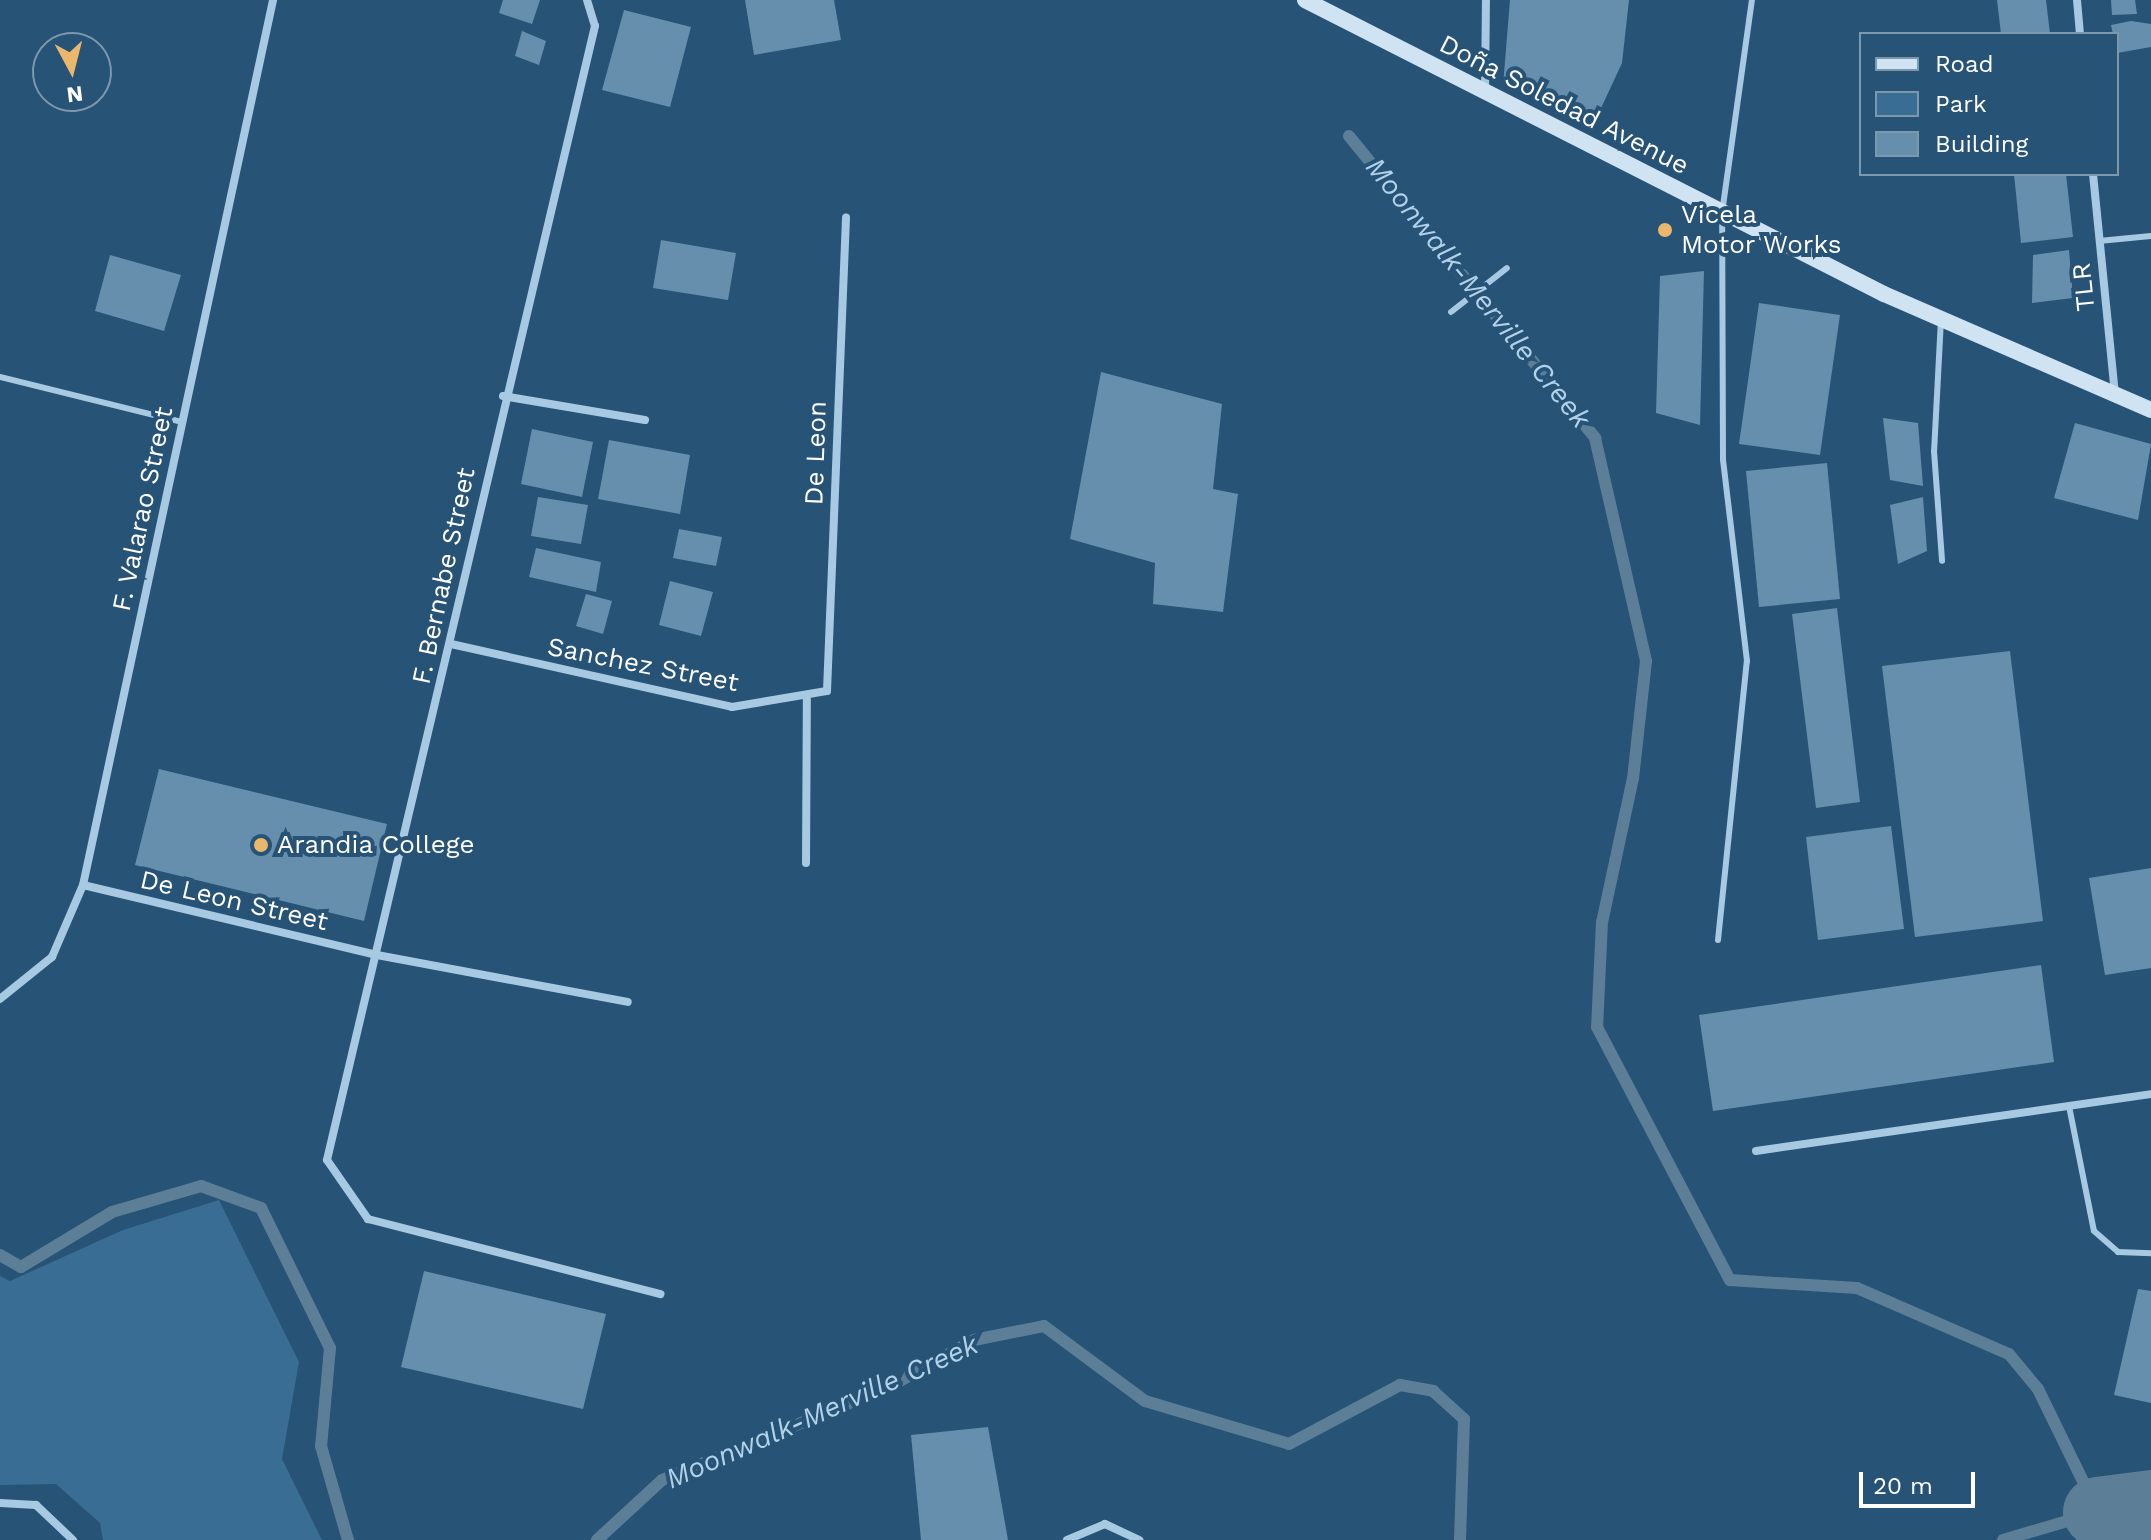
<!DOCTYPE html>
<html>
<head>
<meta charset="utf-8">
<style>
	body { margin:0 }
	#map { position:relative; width:2151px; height:1540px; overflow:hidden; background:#265376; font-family:"Work Sans",sans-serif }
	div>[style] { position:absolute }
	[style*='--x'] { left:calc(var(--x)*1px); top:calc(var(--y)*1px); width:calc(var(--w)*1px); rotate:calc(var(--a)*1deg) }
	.green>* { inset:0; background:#3a6d93 }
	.stream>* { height:12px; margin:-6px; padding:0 6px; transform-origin:6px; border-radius:6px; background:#5d7e97 }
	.river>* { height:70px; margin:-35px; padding:0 35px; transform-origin:35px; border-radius:35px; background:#5d7e97 }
	.building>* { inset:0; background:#668fad }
	.lane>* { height:6px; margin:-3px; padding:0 3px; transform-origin:3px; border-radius:3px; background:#a7c9e2 }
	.street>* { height:8px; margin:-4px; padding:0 4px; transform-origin:4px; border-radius:4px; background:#a7c9e2 }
	.secondary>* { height:16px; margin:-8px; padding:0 8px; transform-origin:8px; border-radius:8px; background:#cfe3f3 }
	.dots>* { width:22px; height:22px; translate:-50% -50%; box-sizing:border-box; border:4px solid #265376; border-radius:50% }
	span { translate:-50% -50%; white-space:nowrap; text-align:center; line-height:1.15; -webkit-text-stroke:8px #265376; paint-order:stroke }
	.street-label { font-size:26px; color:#fff }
	.poi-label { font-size:26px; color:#fff }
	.left { translate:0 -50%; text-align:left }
	.water-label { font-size:28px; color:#b2d2ea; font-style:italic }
	.legend { position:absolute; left:1859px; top:32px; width:260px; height:144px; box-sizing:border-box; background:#265376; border:2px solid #7d98ad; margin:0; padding:10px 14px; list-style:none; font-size:24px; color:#fff }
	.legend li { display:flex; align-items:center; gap:16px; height:40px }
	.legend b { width:40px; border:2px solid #7d98ad }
	.north { position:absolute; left:32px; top:32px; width:80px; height:80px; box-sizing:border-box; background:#265376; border:2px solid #7d98ad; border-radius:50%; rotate:173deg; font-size:22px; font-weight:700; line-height:32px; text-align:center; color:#fff }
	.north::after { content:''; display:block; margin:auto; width:28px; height:36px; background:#ebb76c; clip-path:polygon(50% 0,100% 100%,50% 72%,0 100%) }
	.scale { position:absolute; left:1859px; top:1472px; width:116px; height:36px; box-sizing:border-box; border:4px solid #fff; border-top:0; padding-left:10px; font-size:24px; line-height:28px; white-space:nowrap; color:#fff; -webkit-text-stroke:6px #265376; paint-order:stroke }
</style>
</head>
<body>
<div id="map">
	<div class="green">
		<i style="clip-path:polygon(219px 1200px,299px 1362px,282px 1459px,322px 1540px,103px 1540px,100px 1523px,56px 1484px,0 1485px,0 1276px,10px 1281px,123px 1230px)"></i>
	</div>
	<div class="stream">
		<i style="--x:1349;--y:136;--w:390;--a:50.8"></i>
		<i style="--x:1595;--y:438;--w:229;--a:77.1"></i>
		<i style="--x:1646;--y:661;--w:118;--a:96.3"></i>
		<i style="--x:1633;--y:778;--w:147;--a:102.1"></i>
		<i style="--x:1602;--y:922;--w:105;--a:92.7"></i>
		<i style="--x:1597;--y:1027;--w:286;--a:62.3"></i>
		<i style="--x:1730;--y:1280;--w:127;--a:3.6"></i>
		<i style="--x:1857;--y:1288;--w:166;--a:23.5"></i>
		<i style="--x:2009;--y:1354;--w:45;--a:50.4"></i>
		<i style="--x:2038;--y:1389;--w:137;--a:64"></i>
		<i style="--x:2098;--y:1512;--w:99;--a:163.6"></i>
		<i style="--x:0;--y:1255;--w:24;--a:30"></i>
		<i style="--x:21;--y:1267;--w:106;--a:-31.1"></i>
		<i style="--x:112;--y:1212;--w:93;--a:-16.3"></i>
		<i style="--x:201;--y:1186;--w:64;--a:20.1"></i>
		<i style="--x:261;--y:1208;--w:156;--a:63.8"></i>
		<i style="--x:330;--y:1348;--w:98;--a:95.2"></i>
		<i style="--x:321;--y:1446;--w:98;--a:74"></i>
		<i style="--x:597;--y:1540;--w:88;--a:-42.7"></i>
		<i style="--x:662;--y:1480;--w:245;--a:-22.3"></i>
		<i style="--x:889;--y:1387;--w:97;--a:-28.9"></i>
		<i style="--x:974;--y:1340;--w:71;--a:-11.3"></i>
		<i style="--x:1044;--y:1326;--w:126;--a:36.6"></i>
		<i style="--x:1145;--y:1401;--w:150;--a:16.6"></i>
		<i style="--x:1289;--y:1444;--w:126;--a:-28"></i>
		<i style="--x:1400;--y:1385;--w:34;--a:10"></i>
		<i style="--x:1433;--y:1391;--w:42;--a:42.1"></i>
		<i style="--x:1464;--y:1419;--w:121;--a:91.9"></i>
	</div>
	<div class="river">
		<i style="--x:2098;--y:1512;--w:53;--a:-7.5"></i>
	</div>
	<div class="building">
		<i style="clip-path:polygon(503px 0,540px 0,532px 24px,499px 13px)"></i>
		<i style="clip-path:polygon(745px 0,834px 0,841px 40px,754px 55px)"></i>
		<i style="clip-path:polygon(1510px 0,1629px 0,1622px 63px,1596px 119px,1503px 86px)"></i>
		<i style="clip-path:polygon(1997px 0,2046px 0,2050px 34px,2001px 34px)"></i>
		<i style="clip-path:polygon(2111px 0,2135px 0,2137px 14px,2112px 15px)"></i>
		<i style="clip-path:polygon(624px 10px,691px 27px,670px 107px,602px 90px)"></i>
		<i style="clip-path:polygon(2131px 21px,2151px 24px,2151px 47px,2117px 53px,2111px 25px)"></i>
		<i style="clip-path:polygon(522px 31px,546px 41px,539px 65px,515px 56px)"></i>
		<i style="clip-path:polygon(2014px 174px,2066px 174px,2073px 237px,2021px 243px)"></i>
		<i style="clip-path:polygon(661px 240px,736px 253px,728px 300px,653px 288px)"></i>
		<i style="clip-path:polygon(2069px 250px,2073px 298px,2032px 303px,2033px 255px)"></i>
		<i style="clip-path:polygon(110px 255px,181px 275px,164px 331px,95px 311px)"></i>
		<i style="clip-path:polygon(1704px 271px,1700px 425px,1656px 413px,1660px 276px)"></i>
		<i style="clip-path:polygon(1759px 303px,1840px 315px,1820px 455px,1739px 444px)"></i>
		<i style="clip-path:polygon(1101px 372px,1222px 404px,1213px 489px,1238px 494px,1223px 612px,1153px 604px,1155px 563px,1070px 539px)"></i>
		<i style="clip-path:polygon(1883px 418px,1918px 423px,1923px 486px,1890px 480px)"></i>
		<i style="clip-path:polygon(2075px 423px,2151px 444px,2138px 520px,2054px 498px)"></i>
		<i style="clip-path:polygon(532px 429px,593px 442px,582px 497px,521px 484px)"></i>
		<i style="clip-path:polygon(609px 440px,690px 455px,680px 514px,598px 499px)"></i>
		<i style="clip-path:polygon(1827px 463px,1840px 599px,1759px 607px,1746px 471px)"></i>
		<i style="clip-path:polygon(538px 497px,588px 505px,581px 544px,531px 536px)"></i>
		<i style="clip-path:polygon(1923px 497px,1927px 551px,1898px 564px,1890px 505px)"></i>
		<i style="clip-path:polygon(679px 529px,722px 537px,716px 566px,673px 558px)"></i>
		<i style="clip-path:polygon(536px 548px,601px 562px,596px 592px,529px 577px)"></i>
		<i style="clip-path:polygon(670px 581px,713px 592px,701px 636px,659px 625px)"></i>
		<i style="clip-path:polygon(586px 594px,612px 601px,603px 634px,576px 626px)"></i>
		<i style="clip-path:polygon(1837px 608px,1860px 802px,1816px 808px,1792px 614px)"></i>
		<i style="clip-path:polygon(2010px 651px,2043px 921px,1915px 937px,1882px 666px)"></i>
		<i style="clip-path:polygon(159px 769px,387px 824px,364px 921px,135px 865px)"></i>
		<i style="clip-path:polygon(1891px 826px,1904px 929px,1818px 940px,1806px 837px)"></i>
		<i style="clip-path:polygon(2151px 868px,2151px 968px,2105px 975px,2089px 878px)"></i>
		<i style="clip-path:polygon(2041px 965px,2054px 1062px,1713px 1111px,1699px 1015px)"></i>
		<i style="clip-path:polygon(424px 1271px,606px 1314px,583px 1409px,401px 1367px)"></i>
		<i style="clip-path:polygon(2138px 1289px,2151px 1291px,2151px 1403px,2114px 1395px)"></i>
		<i style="clip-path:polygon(988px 1427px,1008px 1540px,921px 1540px,911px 1435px)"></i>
	</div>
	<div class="lane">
		<i style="--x:2099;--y:241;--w:52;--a:-5.5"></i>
		<i style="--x:1451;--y:312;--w:71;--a:-38.2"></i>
		<i style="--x:1941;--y:319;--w:132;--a:93"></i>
		<i style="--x:1934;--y:451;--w:110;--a:85.8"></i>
		<i style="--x:0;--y:377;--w:187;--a:13.9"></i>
		<i style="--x:1718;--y:940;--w:281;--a:-84.1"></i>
		<i style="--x:1747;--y:661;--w:203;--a:-96.8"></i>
		<i style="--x:1723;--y:459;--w:246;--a:-90.2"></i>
		<i style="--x:1722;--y:213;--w:215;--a:-82"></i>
		<i style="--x:2069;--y:1106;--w:127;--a:78.7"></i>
		<i style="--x:2094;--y:1231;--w:32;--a:41"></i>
		<i style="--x:2118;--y:1252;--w:33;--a:2"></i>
	</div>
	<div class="street">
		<i style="--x:587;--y:0;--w:27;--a:73"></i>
		<i style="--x:595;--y:26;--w:1165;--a:103.3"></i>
		<i style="--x:327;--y:1160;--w:72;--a:55.2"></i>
		<i style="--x:368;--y:1219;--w:302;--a:14.4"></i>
		<i style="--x:2077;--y:0;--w:34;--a:85"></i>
		<i style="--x:1485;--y:91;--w:91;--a:-89.4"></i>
		<i style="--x:2093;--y:174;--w:222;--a:84.3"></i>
		<i style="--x:503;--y:396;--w:144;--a:9.6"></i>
		<i style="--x:451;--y:644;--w:288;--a:12.6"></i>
		<i style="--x:732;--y:707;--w:96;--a:-9.6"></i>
		<i style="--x:827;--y:691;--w:474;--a:-87.7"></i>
		<i style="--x:806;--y:863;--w:164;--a:-89.7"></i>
		<i style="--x:83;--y:885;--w:302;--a:13.4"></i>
		<i style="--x:377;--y:955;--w:255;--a:10.6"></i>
		<i style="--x:0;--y:999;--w:67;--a:-38.9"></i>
		<i style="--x:52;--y:957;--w:78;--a:-66.7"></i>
		<i style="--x:83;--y:885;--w:905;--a:-77.88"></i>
		<i style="--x:1756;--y:1151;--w:399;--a:-8.2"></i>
		<i style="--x:0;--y:1503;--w:36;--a:3"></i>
		<i style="--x:36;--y:1505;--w:51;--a:43.4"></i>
		<i style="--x:1067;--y:1540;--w:41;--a:-22.8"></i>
		<i style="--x:1105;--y:1524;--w:38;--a:25"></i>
	</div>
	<div class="secondary">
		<i style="--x:1305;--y:0;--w:649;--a:26.92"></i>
		<i style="--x:1884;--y:294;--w:291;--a:23.5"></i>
	</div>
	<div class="dots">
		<i style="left:1665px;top:230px;background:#ebb76c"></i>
		<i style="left:261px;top:845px;background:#ebb76c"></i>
	</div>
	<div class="street-label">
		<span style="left:1564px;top:105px;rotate:27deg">Doña Soledad Avenue</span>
		<span style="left:2084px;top:287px;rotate:-96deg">TLR</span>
		<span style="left:816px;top:453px;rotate:-88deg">De Leon</span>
		<span style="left:143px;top:509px;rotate:-78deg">F. Valarao Street</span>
		<span style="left:444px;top:576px;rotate:-78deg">F. Bernabe Street</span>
		<span style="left:643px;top:665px;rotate:11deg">Sanchez Street</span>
		<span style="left:234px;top:901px;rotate:13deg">De Leon Street</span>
	</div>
	<div class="poi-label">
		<span class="left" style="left:1681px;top:230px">Vicela<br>Motor Works</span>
		<span class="left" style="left:277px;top:845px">Arandia College</span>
	</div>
	<div class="water-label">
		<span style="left:1478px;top:293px;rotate:51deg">Moonwalk-Merville Creek</span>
		<span style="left:822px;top:1412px;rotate:-24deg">Moonwalk-Merville Creek</span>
	</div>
	<ul class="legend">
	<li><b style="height:10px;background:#cfe3f3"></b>Road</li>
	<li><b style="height:22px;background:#3a6d93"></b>Park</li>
	<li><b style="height:22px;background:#668fad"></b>Building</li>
	</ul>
	<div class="north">N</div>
	<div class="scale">20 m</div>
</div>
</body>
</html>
